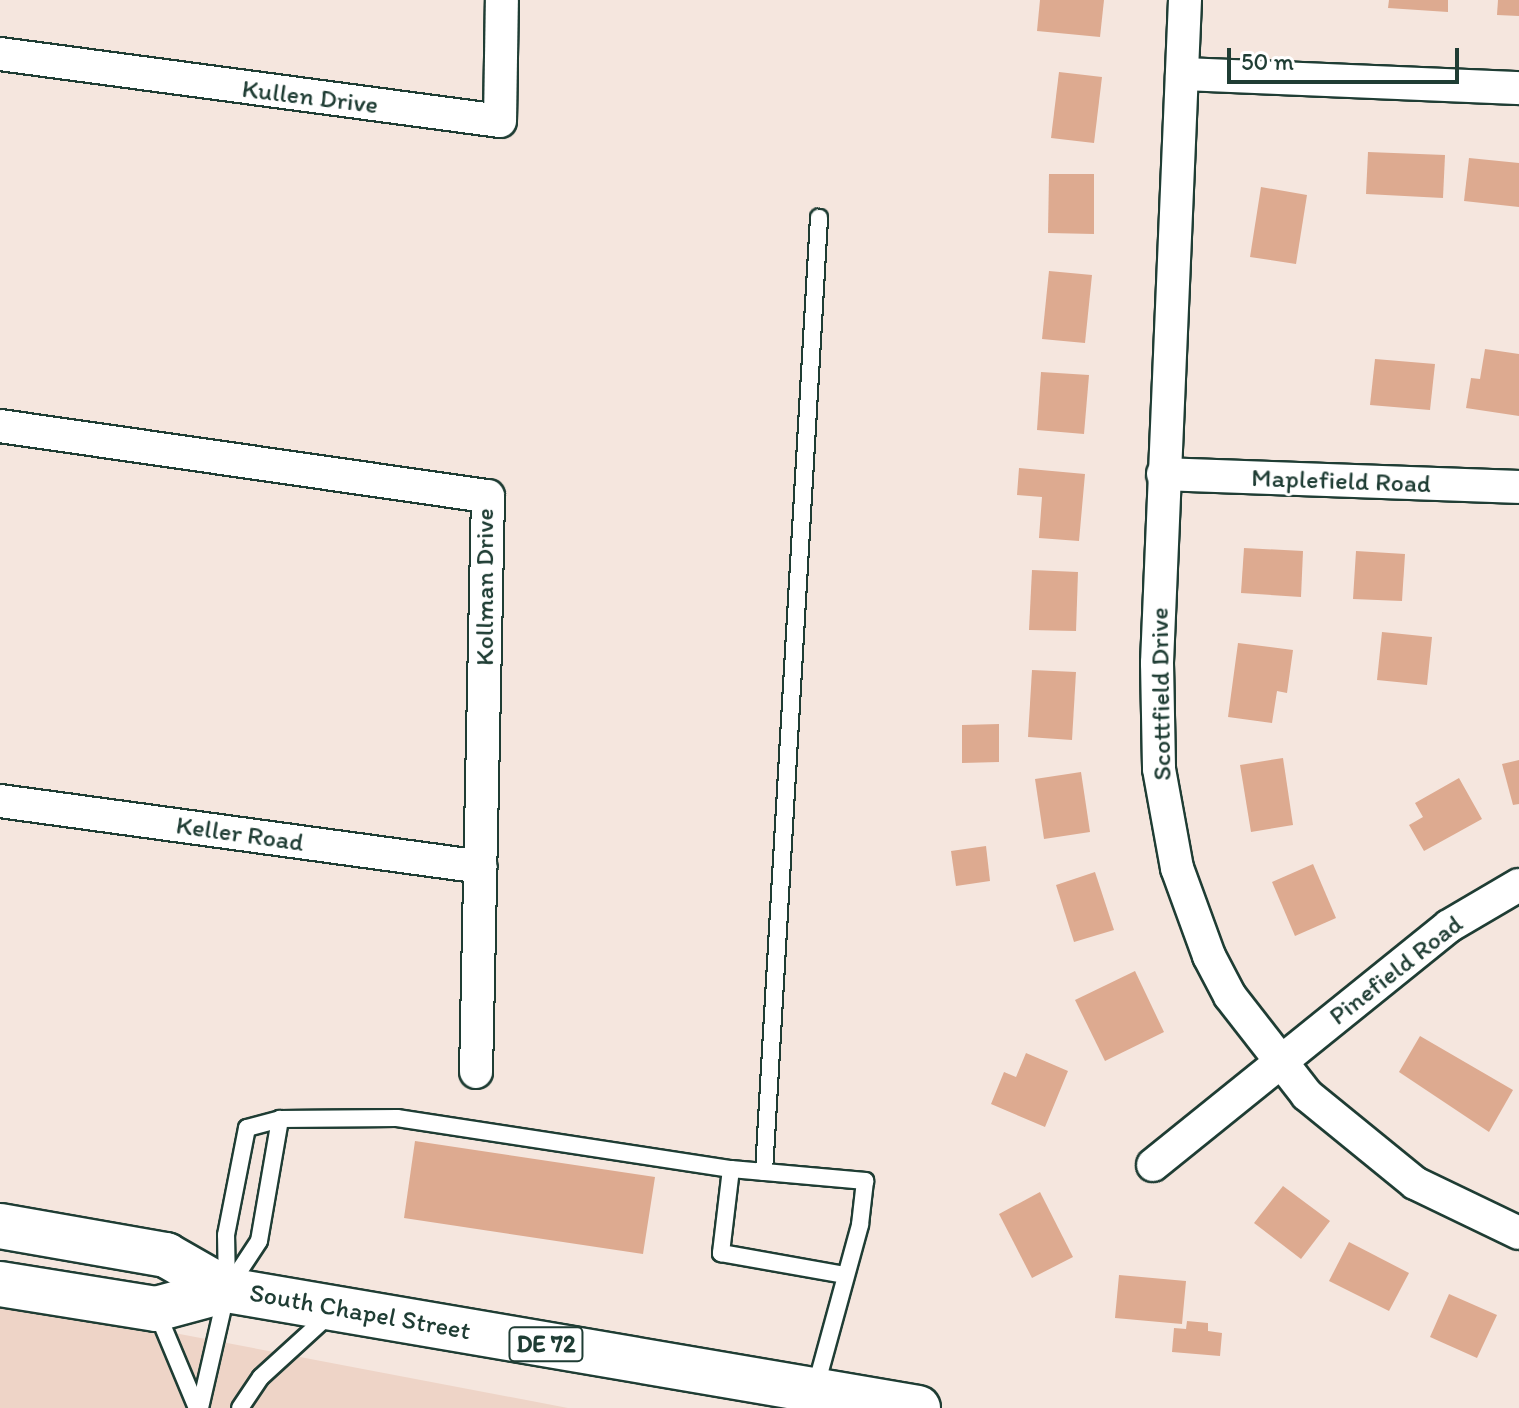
<!DOCTYPE html>
<html>
<head>
<meta charset="utf-8">
<style>
	body { margin:0 }
	#map { position:relative; width:1519px; height:1408px; overflow:hidden; background:#f5e6de; font-family:Itim,sans-serif }
	div>[style] { position:absolute }
	[style*='--x'] { left:calc(var(--x)*1px); top:calc(var(--y)*1px); width:calc(var(--w)*1px); rotate:calc(var(--a)*1deg) }
	.built>* { inset:0; background:#eed4c7 }
	.building>* { inset:0; background:#ddaa90 }
	.roads { filter:drop-shadow(2px 0 #1f3d34) drop-shadow(-2px 0 #1f3d34) drop-shadow(0 2px #1f3d34) drop-shadow(0 -2px #1f3d34) }
	.service>* { height:16px; margin:-8px; padding:0 8px; transform-origin:8px; border-radius:8px; background:#fff }
	.minor>* { height:32px; margin:-16px; padding:0 16px; transform-origin:16px; border-radius:16px; background:#fff }
	.primary>* { height:44px; margin:-22px; padding:0 22px; transform-origin:22px; border-radius:22px; background:#fff }
	span { translate:-50% -50%; white-space:nowrap; text-align:center; line-height:1.15; -webkit-text-stroke:6px #fff; paint-order:stroke }
	.shield-label span { padding:2px 6px; background:#fff; border:2px solid; border-radius:6px; -webkit-text-stroke-width:0 }
	.shield-label { font-size:24px; color:#1f3d34; font-weight:700 }
	.street-label { font-size:26px; color:#1f3d34 }
	.scale { position:absolute; left:1227px; top:48px; width:232px; height:36px; box-sizing:border-box; border:4px solid #1f3d34; border-top:0; padding-left:10px; font-size:24px; line-height:28px; white-space:nowrap; color:#1f3d34; -webkit-text-stroke:6px #fff; paint-order:stroke }
</style>
</head>
<body>
<div id="map">
	<div class="built">
		<i style="clip-path:polygon(0 1303px,111px 1321px,568px 1408px,0 1408px)"></i>
	</div>
	<div class="building">
		<i style="clip-path:polygon(1040px 0,1104px 0,1100px 37px,1037px 31px)"></i>
		<i style="clip-path:polygon(1389px 0,1448px 0,1448px 12px,1388px 8px)"></i>
		<i style="clip-path:polygon(1498px 0,1519px 0,1519px 16px,1497px 15px)"></i>
		<i style="clip-path:polygon(1059px 72px,1102px 77px,1094px 143px,1051px 138px)"></i>
		<i style="clip-path:polygon(1368px 152px,1445px 155px,1443px 198px,1366px 194px)"></i>
		<i style="clip-path:polygon(1469px 158px,1519px 163px,1519px 207px,1464px 201px)"></i>
		<i style="clip-path:polygon(1049px 174px,1094px 174px,1094px 234px,1048px 233px)"></i>
		<i style="clip-path:polygon(1261px 187px,1307px 195px,1296px 264px,1250px 257px)"></i>
		<i style="clip-path:polygon(1049px 271px,1092px 275px,1085px 343px,1042px 339px)"></i>
		<i style="clip-path:polygon(1485px 349px,1519px 354px,1519px 416px,1466px 408px,1471px 378px,1480px 379px)"></i>
		<i style="clip-path:polygon(1375px 359px,1435px 364px,1430px 410px,1370px 405px)"></i>
		<i style="clip-path:polygon(1041px 372px,1089px 375px,1084px 434px,1037px 430px)"></i>
		<i style="clip-path:polygon(1019px 468px,1085px 474px,1079px 541px,1039px 538px,1042px 497px,1017px 495px)"></i>
		<i style="clip-path:polygon(1244px 548px,1303px 551px,1301px 597px,1241px 593px)"></i>
		<i style="clip-path:polygon(1356px 551px,1405px 554px,1402px 601px,1353px 599px)"></i>
		<i style="clip-path:polygon(1032px 570px,1078px 572px,1076px 631px,1029px 630px)"></i>
		<i style="clip-path:polygon(1382px 632px,1432px 637px,1427px 685px,1377px 680px)"></i>
		<i style="clip-path:polygon(1238px 643px,1293px 650px,1287px 693px,1277px 691px,1272px 723px,1228px 717px)"></i>
		<i style="clip-path:polygon(1032px 670px,1076px 672px,1072px 740px,1028px 737px)"></i>
		<i style="clip-path:polygon(999px 724px,999px 762px,962px 763px,962px 725px)"></i>
		<i style="clip-path:polygon(1283px 758px,1293px 825px,1251px 832px,1240px 765px)"></i>
		<i style="clip-path:polygon(1519px 760px,1519px 804px,1513px 805px,1502px 764px)"></i>
		<i style="clip-path:polygon(1081px 772px,1090px 832px,1044px 839px,1035px 779px)"></i>
		<i style="clip-path:polygon(1459px 778px,1482px 819px,1424px 851px,1409px 825px,1423px 817px,1415px 803px)"></i>
		<i style="clip-path:polygon(986px 846px,990px 881px,956px 886px,951px 851px)"></i>
		<i style="clip-path:polygon(1313px 864px,1336px 918px,1295px 936px,1272px 882px)"></i>
		<i style="clip-path:polygon(1095px 872px,1114px 930px,1074px 942px,1056px 885px)"></i>
		<i style="clip-path:polygon(1135px 971px,1164px 1032px,1105px 1061px,1075px 1000px)"></i>
		<i style="clip-path:polygon(1420px 1036px,1513px 1090px,1489px 1132px,1399px 1072px)"></i>
		<i style="clip-path:polygon(1026px 1053px,1068px 1071px,1045px 1127px,991px 1104px,1004px 1072px,1016px 1077px)"></i>
		<i style="clip-path:polygon(415px 1141px,655px 1177px,643px 1254px,404px 1218px)"></i>
		<i style="clip-path:polygon(1283px 1186px,1330px 1221px,1301px 1259px,1254px 1223px)"></i>
		<i style="clip-path:polygon(1040px 1192px,1073px 1257px,1032px 1278px,999px 1214px)"></i>
		<i style="clip-path:polygon(1349px 1242px,1409px 1273px,1389px 1311px,1329px 1281px)"></i>
		<i style="clip-path:polygon(1119px 1275px,1186px 1281px,1182px 1324px,1115px 1318px)"></i>
		<i style="clip-path:polygon(1449px 1294px,1497px 1315px,1477px 1358px,1430px 1337px)"></i>
		<i style="clip-path:polygon(1187px 1321px,1208px 1323px,1208px 1331px,1222px 1333px,1220px 1356px,1172px 1352px,1174px 1328px,1186px 1329px)"></i>
	</div>
	<div class="roads">
		<div class="service">
			<i style="--x:731;--y:1169;--w:85;--a:96.8"></i>
			<i style="--x:721;--y:1253;--w:125;--a:10.1"></i>
			<i style="--x:764;--y:1172;--w:956;--a:-86.7"></i>
			<i style="--x:228;--y:1288;--w:56;--a:-56.6"></i>
			<i style="--x:259;--y:1241;--w:124;--a:-80.2"></i>
			<i style="--x:156;--y:1310;--w:106;--a:67.3"></i>
			<i style="--x:200;--y:1408;--w:121;--a:-77.1"></i>
			<i style="--x:227;--y:1290;--w:55;--a:-91"></i>
			<i style="--x:226;--y:1235;--w:109;--a:-78.9"></i>
			<i style="--x:247;--y:1128;--w:34;--a:-15"></i>
			<i style="--x:280;--y:1119;--w:117;--a:-0.5"></i>
			<i style="--x:397;--y:1118;--w:338;--a:8.7"></i>
			<i style="--x:731;--y:1169;--w:135;--a:5.1"></i>
			<i style="--x:865;--y:1181;--w:44;--a:96.5"></i>
			<i style="--x:860;--y:1225;--w:170;--a:105.3"></i>
			<i style="--x:240;--y:1408;--w:37;--a:-56"></i>
			<i style="--x:261;--y:1377;--w:93;--a:-42.4"></i>
		</div>
		<div class="minor">
			<i style="--x:1185;--y:0;--w:664;--a:92.42"></i>
			<i style="--x:1157;--y:663;--w:106;--a:88.9"></i>
			<i style="--x:1159;--y:769;--w:101;--a:79.7"></i>
			<i style="--x:1177;--y:868;--w:94;--a:70"></i>
			<i style="--x:1209;--y:956;--w:45;--a:62.3"></i>
			<i style="--x:1230;--y:996;--w:125;--a:52.1"></i>
			<i style="--x:1307;--y:1095;--w:139;--a:39.2"></i>
			<i style="--x:1415;--y:1183;--w:115;--a:25.7"></i>
			<i style="--x:0;--y:54;--w:504;--a:7.63"></i>
			<i style="--x:500;--y:121;--w:121;--a:-89.1"></i>
			<i style="--x:1182;--y:74;--w:337;--a:2.4"></i>
			<i style="--x:0;--y:426;--w:493;--a:8.2"></i>
			<i style="--x:488;--y:496;--w:576;--a:91.19"></i>
			<i style="--x:1163;--y:474;--w:356;--a:2.1"></i>
			<i style="--x:0;--y:801;--w:485;--a:7.8"></i>
			<i style="--x:1153;--y:1165;--w:380;--a:-38.9"></i>
			<i style="--x:1449;--y:926;--w:81;--a:-30.4"></i>
		</div>
		<div class="primary">
			<i style="--x:0;--y:1226;--w:169;--a:9.9"></i>
			<i style="--x:166;--y:1255;--w:70;--a:29.8"></i>
			<i style="--x:227;--y:1290;--w:701;--a:9.69"></i>
			<i style="--x:0;--y:1284;--w:158;--a:9.1"></i>
			<i style="--x:156;--y:1309;--w:73;--a:-15"></i>
		</div>
	</div>
	<div class="shield-label">
		<span style="left:546px;top:1344px">DE 72</span>
	</div>
	<div class="street-label">
		<span style="left:310px;top:97px;rotate:7deg">Kullen Drive</span>
		<span style="left:1341px;top:481px;rotate:2deg">Maplefield Road</span>
		<span style="left:485px;top:587px;rotate:-90deg">Kollman Drive</span>
		<span style="left:1161px;top:694px;rotate:-91deg">Scottfield Drive</span>
		<span style="left:240px;top:834px;rotate:8deg">Keller Road</span>
		<span style="left:1396px;top:970px;rotate:-38deg">Pinefield Road</span>
		<span style="left:360px;top:1312px;rotate:10deg">South Chapel Street</span>
	</div>
	<div class="scale">50 m</div>
</div>
</body>
</html>
